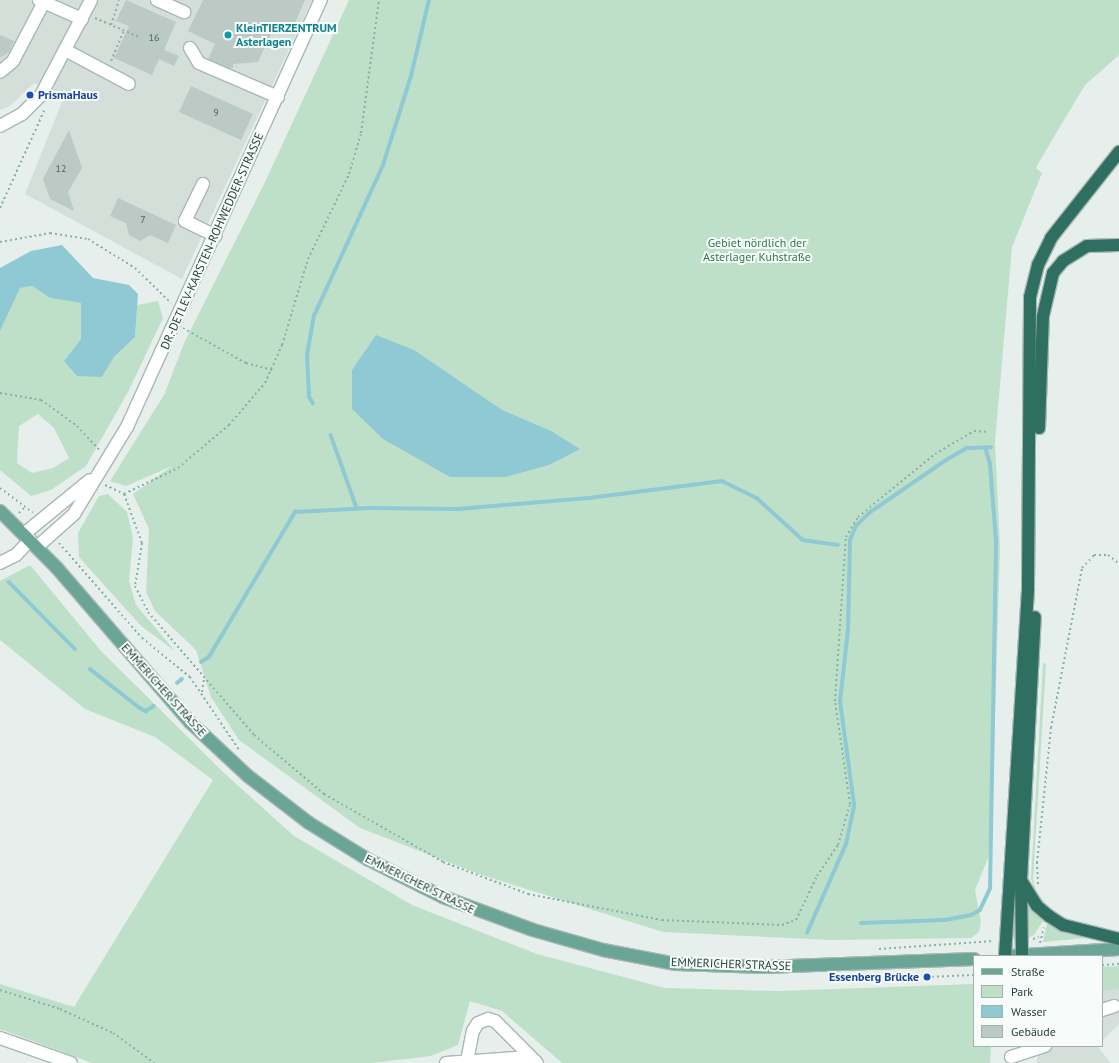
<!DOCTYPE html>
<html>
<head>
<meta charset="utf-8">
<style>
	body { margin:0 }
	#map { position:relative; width:1119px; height:1063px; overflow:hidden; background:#e6efeb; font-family:"PT Sans",sans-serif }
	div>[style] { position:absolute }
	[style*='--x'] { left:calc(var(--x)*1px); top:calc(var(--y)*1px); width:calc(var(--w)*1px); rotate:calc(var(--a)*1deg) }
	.built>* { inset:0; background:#d4dfda }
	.green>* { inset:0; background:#bfe0c8 }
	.water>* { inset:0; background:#8ec9d4 }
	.stream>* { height:3.5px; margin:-1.75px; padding:0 1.75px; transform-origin:1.75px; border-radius:1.75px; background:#8ec9d4 }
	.building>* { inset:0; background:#bbcac4 }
	.path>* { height:2px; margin-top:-1px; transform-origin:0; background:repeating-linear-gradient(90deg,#86b3a5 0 2px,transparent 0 5px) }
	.roads { filter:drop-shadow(1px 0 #a8b8b2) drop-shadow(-1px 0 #a8b8b2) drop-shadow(0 1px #a8b8b2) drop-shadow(0 -1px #a8b8b2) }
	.minor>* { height:12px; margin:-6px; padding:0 6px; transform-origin:6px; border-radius:6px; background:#fff }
	.major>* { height:12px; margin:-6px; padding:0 6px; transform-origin:6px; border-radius:6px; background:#6aa596 }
	.highway>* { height:12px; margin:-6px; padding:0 6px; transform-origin:6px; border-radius:6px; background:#2f6f62 }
	.dots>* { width:11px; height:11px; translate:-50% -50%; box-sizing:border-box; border:2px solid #f7fbf9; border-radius:50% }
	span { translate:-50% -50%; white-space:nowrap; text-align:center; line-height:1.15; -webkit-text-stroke:4px #f7fbf9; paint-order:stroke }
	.number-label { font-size:10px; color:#4a645c }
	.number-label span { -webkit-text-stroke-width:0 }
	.culture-label { font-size:12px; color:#0d838f; font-weight:700 }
	.left { translate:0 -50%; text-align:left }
	.transit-label { font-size:12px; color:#164399; font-weight:700 }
	.right { translate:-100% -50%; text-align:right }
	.street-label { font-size:12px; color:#24423a }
	.park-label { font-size:12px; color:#2d7a4b }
	.legend { position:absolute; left:973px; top:955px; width:130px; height:92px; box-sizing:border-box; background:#f7fbf9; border:1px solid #a3b1ad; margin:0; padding:5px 7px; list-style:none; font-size:12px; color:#24423a }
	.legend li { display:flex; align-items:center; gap:8px; height:20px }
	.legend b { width:20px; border:1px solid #a3b1ad }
</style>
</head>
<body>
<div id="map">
	<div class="built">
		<i style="clip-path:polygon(0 0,312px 0,182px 279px,25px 194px,64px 97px,34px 83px,10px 106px,0 110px)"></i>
		<i style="clip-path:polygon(1119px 981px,1119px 1024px,1102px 1041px,1102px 984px)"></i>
		<i style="clip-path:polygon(1039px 1046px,1097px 1046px,1111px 1063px,1037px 1063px)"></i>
	</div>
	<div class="green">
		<i style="clip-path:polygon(349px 0,1119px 0,1119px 55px,1085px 85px,1042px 157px,1036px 168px,1042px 173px,1012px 247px,995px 442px,1000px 548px,992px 817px,988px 858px,975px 890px,981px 921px,979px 932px,971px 938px,830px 940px,663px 932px,479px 874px,360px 828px,239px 740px,211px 697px,196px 650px,155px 611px,146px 592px,149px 529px,133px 494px,172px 466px,126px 486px,110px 481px,164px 395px,185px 341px,266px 180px)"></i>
		<i style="clip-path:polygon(evenodd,32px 286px,50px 298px,81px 303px,81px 339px,64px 361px,102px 377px,114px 357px,135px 337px,137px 305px,158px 301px,163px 318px,128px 392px,86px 466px,51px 490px,31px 496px,0 470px,0 331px,19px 288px,32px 286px,38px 414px,54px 428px,69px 458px,53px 468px,32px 473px,17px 463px,19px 426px,38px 414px)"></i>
		<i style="clip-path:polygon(108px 494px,127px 512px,133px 538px,129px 581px,136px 605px,175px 651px,141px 626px,79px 557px,78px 533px,99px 496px)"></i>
		<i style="clip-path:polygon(30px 565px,101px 651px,222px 771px,294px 836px,412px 905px,537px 954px,665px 988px,778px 991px,974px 984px,974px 1046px,991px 1046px,990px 1063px,562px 1063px,502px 1011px,470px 1001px,458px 1045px,431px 1056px,372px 1063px,92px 1063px,0 1029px,0 984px,74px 1007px,213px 780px,155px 737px,85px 709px,0 640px,0 581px)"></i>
		<i style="clip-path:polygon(1043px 663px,1046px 664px,1033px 879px,1036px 891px,1050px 910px,1040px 901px,1031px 879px)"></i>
		<i style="clip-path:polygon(1029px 907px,1043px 921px,1034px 935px,1028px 938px)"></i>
		<i style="clip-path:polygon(1047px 923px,1062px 930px,1086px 938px,1043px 942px)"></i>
		<i style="clip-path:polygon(1119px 966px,1119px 989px,1102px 991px,1102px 967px)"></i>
	</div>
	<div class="water">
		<i style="clip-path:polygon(62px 245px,93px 278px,129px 285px,138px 294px,135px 337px,114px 357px,102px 377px,77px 376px,64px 361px,81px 339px,81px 303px,50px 298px,32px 286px,20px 288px,0 331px,0 268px,31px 251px)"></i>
		<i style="clip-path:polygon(376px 335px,414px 350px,502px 410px,551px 431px,580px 449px,549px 465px,505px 477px,450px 477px,383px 439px,352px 409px,352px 370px)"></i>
	</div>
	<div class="stream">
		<i style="--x:313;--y:404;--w:8;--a:-120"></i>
		<i style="--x:309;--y:397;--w:42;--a:-92.7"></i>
		<i style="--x:307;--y:355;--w:40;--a:-80"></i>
		<i style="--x:314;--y:316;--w:166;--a:-65.4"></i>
		<i style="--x:383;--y:165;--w:93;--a:-72.5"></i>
		<i style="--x:411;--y:76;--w:78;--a:-76.7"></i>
		<i style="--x:331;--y:435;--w:77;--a:70.4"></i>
		<i style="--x:9;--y:582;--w:94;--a:45.4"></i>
		<i style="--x:201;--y:662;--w:9;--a:-32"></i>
		<i style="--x:209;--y:657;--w:169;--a:-59.3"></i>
		<i style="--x:295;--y:512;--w:75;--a:-3.1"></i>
		<i style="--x:370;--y:508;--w:88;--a:0.7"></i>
		<i style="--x:458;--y:509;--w:131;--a:-4.8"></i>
		<i style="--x:589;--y:498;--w:134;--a:-7.3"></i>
		<i style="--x:722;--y:481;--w:39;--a:26"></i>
		<i style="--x:757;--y:498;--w:62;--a:42.4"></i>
		<i style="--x:803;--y:540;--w:35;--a:8"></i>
		<i style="--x:90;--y:669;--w:63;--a:38"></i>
		<i style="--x:140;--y:708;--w:7;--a:27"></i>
		<i style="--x:146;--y:711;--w:9;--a:-32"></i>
		<i style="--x:177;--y:683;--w:6;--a:-39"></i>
		<i style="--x:861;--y:923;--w:84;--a:-2"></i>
		<i style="--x:945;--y:920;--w:26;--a:-11"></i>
		<i style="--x:971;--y:915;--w:10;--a:-29"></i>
		<i style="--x:980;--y:910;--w:23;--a:-65"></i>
		<i style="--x:990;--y:889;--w:348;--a:-89"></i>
		<i style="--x:996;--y:541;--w:77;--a:-94.5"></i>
		<i style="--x:990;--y:464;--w:17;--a:-107"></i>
		<i style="--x:807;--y:933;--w:97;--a:-66.3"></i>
		<i style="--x:846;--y:844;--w:40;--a:-78"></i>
		<i style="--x:854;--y:805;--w:104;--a:-97.7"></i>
		<i style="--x:840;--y:702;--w:72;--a:-83.7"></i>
		<i style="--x:848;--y:630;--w:90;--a:-88.7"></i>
		<i style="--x:850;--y:540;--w:15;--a:-67"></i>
		<i style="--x:856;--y:526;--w:18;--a:-45"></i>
		<i style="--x:869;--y:513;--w:93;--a:-34.5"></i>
		<i style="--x:946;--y:460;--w:24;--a:-30"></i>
		<i style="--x:967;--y:448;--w:24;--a:-2"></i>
	</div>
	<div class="building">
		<i style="clip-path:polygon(126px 0,176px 22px,164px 50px,179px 56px,174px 66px,159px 59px,152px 75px,114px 58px,129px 26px,116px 21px)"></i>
		<i style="clip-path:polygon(203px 0,305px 0,291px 32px,275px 25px,258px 62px,233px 64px,233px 68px,229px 68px,208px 59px,215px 44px,188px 31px)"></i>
		<i style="clip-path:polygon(0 35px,14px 41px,9px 52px,0 58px)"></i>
		<i style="clip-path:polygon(191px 86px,253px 114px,241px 140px,179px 112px)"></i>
		<i style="clip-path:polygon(69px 130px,82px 168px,68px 192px,74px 211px,50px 199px,43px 179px)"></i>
		<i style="clip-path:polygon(118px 198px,176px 225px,168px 243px,150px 235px,140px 241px,129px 235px,126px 223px,110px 216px)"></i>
	</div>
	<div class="path">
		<i style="--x:95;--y:18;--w:48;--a:23.4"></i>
		<i style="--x:111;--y:25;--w:26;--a:-72"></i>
		<i style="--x:111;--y:61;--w:33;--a:-67"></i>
		<i style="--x:0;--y:208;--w:109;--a:-65.6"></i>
		<i style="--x:0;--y:242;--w:51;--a:-10.2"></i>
		<i style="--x:50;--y:233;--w:38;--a:9"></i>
		<i style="--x:88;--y:239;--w:55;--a:31.7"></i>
		<i style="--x:135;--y:268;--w:50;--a:44.2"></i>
		<i style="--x:183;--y:328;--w:72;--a:29.1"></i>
		<i style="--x:246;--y:363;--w:27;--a:15"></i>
		<i style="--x:0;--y:393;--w:42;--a:9.7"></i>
		<i style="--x:41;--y:400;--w:44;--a:35.8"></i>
		<i style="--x:77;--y:426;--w:33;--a:47"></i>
		<i style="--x:105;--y:485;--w:21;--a:25"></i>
		<i style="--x:124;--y:494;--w:60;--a:-25.7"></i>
		<i style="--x:178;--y:468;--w:67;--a:-40.1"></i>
		<i style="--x:229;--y:425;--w:55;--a:-49.4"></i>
		<i style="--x:265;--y:383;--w:42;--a:-65.9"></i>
		<i style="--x:282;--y:345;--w:90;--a:-73.2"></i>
		<i style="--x:308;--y:259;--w:94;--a:-64.2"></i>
		<i style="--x:349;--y:174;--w:43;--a:-73.7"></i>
		<i style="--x:361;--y:133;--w:134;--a:-82.3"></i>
		<i style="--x:0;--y:488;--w:41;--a:37.1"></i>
		<i style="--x:124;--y:494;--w:52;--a:69.8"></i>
		<i style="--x:142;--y:543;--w:44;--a:99.2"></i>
		<i style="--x:135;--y:586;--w:29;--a:63"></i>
		<i style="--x:148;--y:612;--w:162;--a:49.2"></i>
		<i style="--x:254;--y:735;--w:92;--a:40.1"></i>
		<i style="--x:324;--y:794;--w:137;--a:29.7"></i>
		<i style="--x:443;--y:862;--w:91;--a:20.6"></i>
		<i style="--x:528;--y:894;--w:136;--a:11"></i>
		<i style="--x:662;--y:920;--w:120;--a:2.4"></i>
		<i style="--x:782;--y:925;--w:15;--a:-20"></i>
		<i style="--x:796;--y:920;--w:49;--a:-64.5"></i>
		<i style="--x:817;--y:876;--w:37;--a:-56"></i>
		<i style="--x:838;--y:845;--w:43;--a:-73.7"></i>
		<i style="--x:850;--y:804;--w:104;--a:-98.3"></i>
		<i style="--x:835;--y:701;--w:164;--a:-86.2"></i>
		<i style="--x:846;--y:537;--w:23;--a:-59"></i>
		<i style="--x:858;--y:517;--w:99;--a:-39.3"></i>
		<i style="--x:935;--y:454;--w:45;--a:-30.5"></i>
		<i style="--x:974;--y:431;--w:15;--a:4"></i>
		<i style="--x:19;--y:513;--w:8;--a:-45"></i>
		<i style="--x:59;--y:543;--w:126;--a:48.9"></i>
		<i style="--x:142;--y:638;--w:62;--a:39.1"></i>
		<i style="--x:190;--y:677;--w:88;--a:56.1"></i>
		<i style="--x:202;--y:692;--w:13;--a:-81"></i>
		<i style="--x:1038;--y:884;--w:21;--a:-93"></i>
		<i style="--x:1037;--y:863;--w:136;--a:-84.1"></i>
		<i style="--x:1051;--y:728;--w:163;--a:-79"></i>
		<i style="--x:1082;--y:568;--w:18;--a:-47"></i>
		<i style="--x:1094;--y:555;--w:14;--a:0"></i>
		<i style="--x:1108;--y:555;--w:14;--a:39"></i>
		<i style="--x:1033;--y:939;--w:6;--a:-18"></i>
		<i style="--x:1040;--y:943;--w:16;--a:-76"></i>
		<i style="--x:879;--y:949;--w:115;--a:-4"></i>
		<i style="--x:1102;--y:965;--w:17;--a:-3"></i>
		<i style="--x:927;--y:977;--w:47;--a:-2.4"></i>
		<i style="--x:0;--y:990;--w:63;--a:17.6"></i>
		<i style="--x:60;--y:1009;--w:58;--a:24.4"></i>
		<i style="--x:113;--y:1033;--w:51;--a:36.2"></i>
	</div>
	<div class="roads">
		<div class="minor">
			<i style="--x:39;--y:0;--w:47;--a:23.8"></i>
			<i style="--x:157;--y:0;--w:30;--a:24"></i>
			<i style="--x:190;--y:48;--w:17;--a:59"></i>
			<i style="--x:199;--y:63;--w:86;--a:23.3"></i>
			<i style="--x:67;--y:51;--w:70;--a:28"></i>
			<i style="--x:0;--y:72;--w:17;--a:-40"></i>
			<i style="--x:13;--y:61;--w:67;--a:-62.3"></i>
			<i style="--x:0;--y:126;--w:25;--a:-29"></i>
			<i style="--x:22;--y:114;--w:27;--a:-45"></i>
			<i style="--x:41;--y:95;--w:107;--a:-62.2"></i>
			<i style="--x:203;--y:184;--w:41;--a:115.9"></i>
			<i style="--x:185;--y:221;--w:34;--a:26"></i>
			<i style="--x:24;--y:534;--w:85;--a:-39.3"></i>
			<i style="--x:37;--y:547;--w:50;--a:-41.7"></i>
			<i style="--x:74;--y:514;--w:102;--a:-58.7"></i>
			<i style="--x:127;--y:427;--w:469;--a:-65.6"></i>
			<i style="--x:0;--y:563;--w:18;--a:-27"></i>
			<i style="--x:16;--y:555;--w:21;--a:-47"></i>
			<i style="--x:1102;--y:1010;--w:13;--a:-18"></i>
			<i style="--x:0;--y:1038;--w:75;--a:19.4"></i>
			<i style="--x:1011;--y:1057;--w:36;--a:-18"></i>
			<i style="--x:467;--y:1061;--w:31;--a:-79"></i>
			<i style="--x:473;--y:1031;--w:9;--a:-58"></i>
			<i style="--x:478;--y:1023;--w:11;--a:-22"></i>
			<i style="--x:488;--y:1019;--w:7;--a:16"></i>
			<i style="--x:495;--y:1021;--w:59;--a:45"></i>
			<i style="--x:446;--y:1063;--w:83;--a:-4.1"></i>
		</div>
		<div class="major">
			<i style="--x:0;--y:511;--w:81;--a:45"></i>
			<i style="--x:57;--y:568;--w:203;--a:49.2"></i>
			<i style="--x:190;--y:722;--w:79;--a:43"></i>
			<i style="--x:248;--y:776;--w:77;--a:37.6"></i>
			<i style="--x:309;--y:823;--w:70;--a:31.7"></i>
			<i style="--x:369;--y:860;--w:83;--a:26.6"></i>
			<i style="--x:443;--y:897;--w:96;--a:20.1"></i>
			<i style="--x:533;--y:930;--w:73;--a:15.9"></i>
			<i style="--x:603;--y:950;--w:74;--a:10.9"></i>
			<i style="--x:676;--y:964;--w:88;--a:2"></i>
			<i style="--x:764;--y:967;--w:210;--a:-2.2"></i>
			<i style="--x:1010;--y:956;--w:109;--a:-3.7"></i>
		</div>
		<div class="highway">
			<i style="--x:1039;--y:428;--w:112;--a:-88"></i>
			<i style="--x:1043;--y:316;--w:44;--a:-76.9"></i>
			<i style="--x:1053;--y:273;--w:16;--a:-50"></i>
			<i style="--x:1063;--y:261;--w:28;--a:-32"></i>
			<i style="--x:1087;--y:246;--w:32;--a:-2"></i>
			<i style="--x:1022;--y:882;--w:28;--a:58"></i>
			<i style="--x:1037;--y:906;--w:16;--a:40"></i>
			<i style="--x:1049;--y:916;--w:17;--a:33"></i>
			<i style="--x:1063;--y:925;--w:58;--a:14"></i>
			<i style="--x:1022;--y:955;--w:75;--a:-90.8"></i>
			<i style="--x:1021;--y:880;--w:263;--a:-87"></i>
			<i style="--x:1005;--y:956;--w:368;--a:-86.4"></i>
			<i style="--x:1028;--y:589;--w:292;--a:-89.6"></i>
			<i style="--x:1030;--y:297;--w:33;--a:-76"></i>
			<i style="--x:1038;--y:265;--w:30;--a:-64"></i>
			<i style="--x:1051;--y:238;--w:110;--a:-51.7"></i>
		</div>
	</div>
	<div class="dots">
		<i style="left:228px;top:35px;background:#0f9aa8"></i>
		<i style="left:30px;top:95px;background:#1a4fb4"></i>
		<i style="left:927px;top:977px;background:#1a4fb4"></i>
	</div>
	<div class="number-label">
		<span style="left:154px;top:38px">16</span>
		<span style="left:216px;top:113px">9</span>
		<span style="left:61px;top:169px">12</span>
		<span style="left:143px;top:220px">7</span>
	</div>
	<div class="culture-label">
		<span class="left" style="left:236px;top:35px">KleinTIERZENTRUM<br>Asterlagen</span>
	</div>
	<div class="transit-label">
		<span class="left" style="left:38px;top:95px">PrismaHaus</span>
		<span class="right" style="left:919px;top:977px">Essenberg Brücke</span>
	</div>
	<div class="street-label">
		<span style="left:212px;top:241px;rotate:-66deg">DR.-DETLEV-KARSTEN-ROHWEDDER-STRASSE</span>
		<span style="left:164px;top:690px;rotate:48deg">EMMERICHER STRASSE</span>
		<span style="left:420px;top:884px;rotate:26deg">EMMERICHER STRASSE</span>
		<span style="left:731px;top:964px;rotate:2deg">EMMERICHER STRASSE</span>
	</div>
	<div class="park-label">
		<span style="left:757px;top:250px">Gebiet nördlich der<br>Asterlager Kuhstraße</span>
	</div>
	<ul class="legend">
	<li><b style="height:5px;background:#6aa596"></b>Straße</li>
	<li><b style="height:11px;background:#bfe0c8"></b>Park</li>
	<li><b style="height:11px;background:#8ec9d4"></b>Wasser</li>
	<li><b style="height:11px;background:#bbcac4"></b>Gebäude</li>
	</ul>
</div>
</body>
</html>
